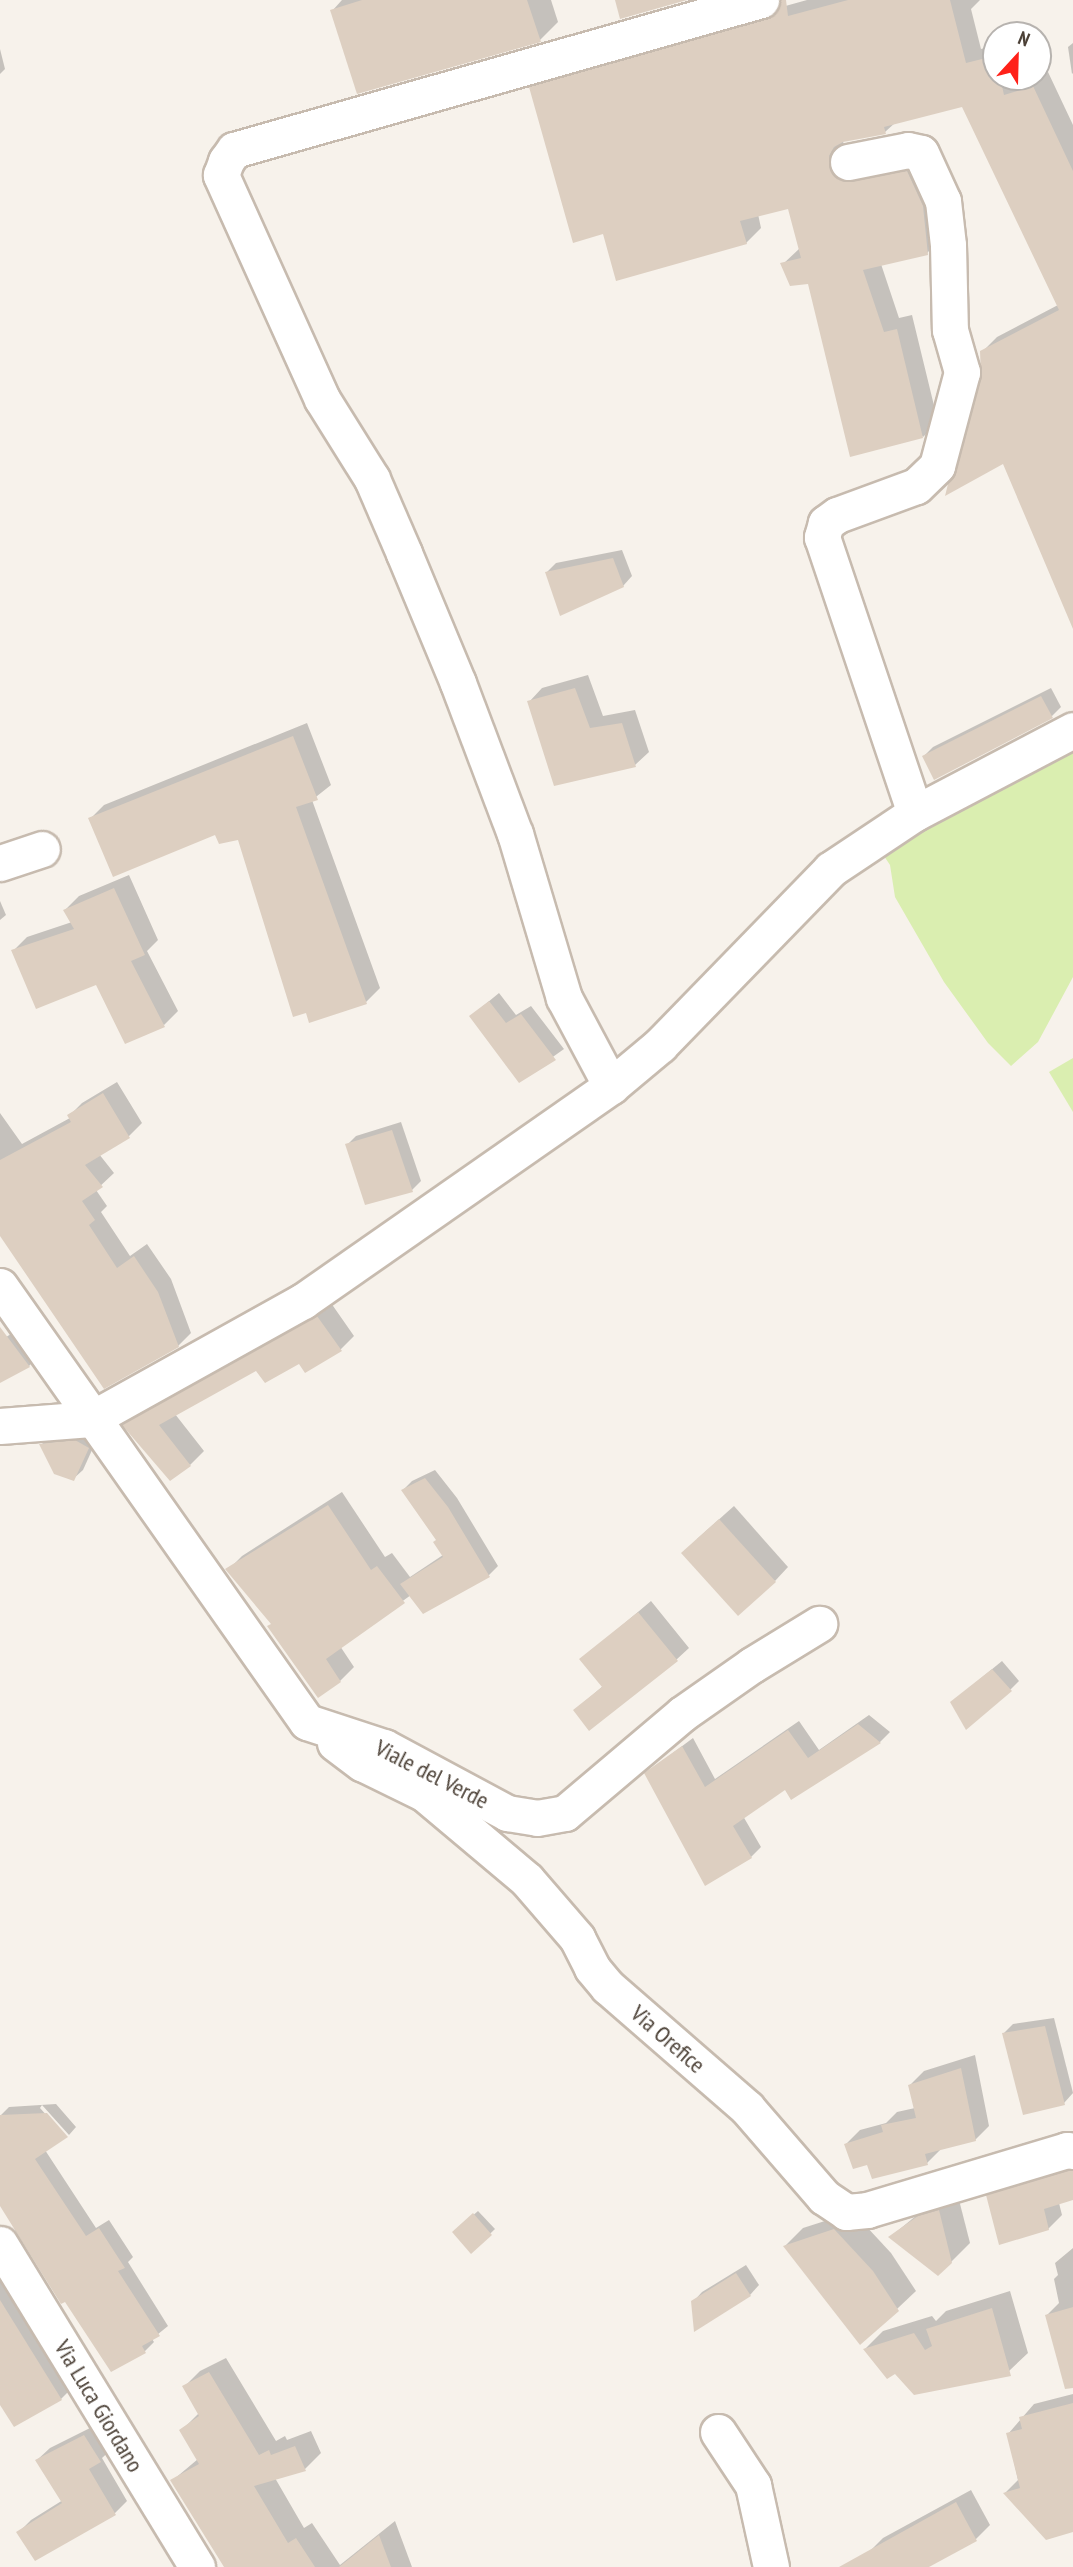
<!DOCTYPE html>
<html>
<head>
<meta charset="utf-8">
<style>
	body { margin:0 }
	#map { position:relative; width:1073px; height:2567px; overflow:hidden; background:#f7f2eb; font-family:"PT Sans Narrow",sans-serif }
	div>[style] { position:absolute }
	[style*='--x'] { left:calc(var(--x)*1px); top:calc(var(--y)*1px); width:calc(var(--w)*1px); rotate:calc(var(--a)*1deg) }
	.green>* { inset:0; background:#daeeb0 }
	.shadow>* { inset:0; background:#0003 }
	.building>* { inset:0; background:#ddcfc1 }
	.roads { filter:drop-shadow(2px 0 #c7bbaf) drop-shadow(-2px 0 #c7bbaf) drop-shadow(0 2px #c7bbaf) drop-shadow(0 -2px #c7bbaf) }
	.minor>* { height:35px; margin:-17.5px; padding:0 17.5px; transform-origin:17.5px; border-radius:17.5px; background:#fff }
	span { translate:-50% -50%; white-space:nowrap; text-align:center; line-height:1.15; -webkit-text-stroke:5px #fff; paint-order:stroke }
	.street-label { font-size:24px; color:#4c4137 }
	.north { position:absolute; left:982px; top:21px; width:70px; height:70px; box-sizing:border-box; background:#fff; border:2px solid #b7b3af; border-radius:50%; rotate:22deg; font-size:19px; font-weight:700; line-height:28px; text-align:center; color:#4c4137 }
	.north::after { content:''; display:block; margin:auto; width:24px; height:32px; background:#ff2119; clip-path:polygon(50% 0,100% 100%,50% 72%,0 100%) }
</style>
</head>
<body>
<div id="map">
	<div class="green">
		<i style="clip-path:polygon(1073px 745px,1073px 977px,1038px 1042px,1011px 1066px,988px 1043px,944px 982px,895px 897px,890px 865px,882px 853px)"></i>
		<i style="clip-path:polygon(1073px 1058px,1073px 1112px,1049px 1072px)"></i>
	</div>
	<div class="shadow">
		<i style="clip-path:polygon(342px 0,551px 0,558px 22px,540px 40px,332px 11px)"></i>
		<i style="clip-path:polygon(807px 0,980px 0,971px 9px,981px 49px,996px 45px,996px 77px,1018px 77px,1019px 81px,1048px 72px,1073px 125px,1073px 625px,1004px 461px,958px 472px,983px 377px,982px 352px,997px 337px,1058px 305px,963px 105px,896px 122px,885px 132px,843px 141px,847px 160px,922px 157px,942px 238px,927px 253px,881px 264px,899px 318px,912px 315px,938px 422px,923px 437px,809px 282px,783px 264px,800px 248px,789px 207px,758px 214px,761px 228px,746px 243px,604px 232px,531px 87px,546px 72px)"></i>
		<i style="clip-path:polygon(1073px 43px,1073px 73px,1072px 74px,1068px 47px)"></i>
		<i style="clip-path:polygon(0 49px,5px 69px,0 74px)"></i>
		<i style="clip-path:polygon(622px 550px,632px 576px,623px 586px,547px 572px,556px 563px)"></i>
		<i style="clip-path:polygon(588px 675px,603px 716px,635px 710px,649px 752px,635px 765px,529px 702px,542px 688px)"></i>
		<i style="clip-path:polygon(1051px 688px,1061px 707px,1051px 717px,924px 756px,933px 747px)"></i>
		<i style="clip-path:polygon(307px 723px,331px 785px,312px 800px,380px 988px,366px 1002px,239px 838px,90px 819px,104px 805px)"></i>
		<i style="clip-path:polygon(129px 875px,158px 940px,147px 951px,178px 1011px,164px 1025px,97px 983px,13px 951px,27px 937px,72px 922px,65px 910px,79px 896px)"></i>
		<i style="clip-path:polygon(0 901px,6px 915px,0 920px)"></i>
		<i style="clip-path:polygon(499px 993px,516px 1015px,531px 1006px,564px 1049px,519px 1081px,471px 1016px)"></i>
		<i style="clip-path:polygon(117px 1082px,142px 1123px,129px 1136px,99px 1154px,114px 1173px,96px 1190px,107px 1206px,101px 1212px,130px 1256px,147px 1244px,171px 1279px,191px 1333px,178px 1346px,0 1233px,0 1113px,22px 1144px,70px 1118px,69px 1116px,82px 1103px)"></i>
		<i style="clip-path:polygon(401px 1122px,421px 1181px,412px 1190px,347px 1145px,356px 1136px)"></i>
		<i style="clip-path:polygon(331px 1303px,354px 1336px,340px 1350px,300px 1361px,256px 1368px,175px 1414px,204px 1451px,190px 1465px,125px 1425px,138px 1411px)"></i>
		<i style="clip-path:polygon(28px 1323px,47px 1347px,29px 1366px,0 1381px,0 1341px)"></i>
		<i style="clip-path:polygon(85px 1432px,97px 1439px,83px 1470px,73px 1479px,41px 1445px,50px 1436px)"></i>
		<i style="clip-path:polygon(435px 1470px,457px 1498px,498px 1566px,489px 1575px,424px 1612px,411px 1595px,340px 1646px,354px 1667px,340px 1681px,273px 1623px,228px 1570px,242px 1556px,342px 1492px,385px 1557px,392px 1553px,410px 1577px,443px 1555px,438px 1540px,403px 1490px,412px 1481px)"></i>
		<i style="clip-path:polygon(734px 1506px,788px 1567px,775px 1581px,697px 1539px)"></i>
		<i style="clip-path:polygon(651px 1601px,689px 1648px,676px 1660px,575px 1710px,603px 1686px,582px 1659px)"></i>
		<i style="clip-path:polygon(1002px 1661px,1019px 1681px,1010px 1690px,952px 1702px)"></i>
		<i style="clip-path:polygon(869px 1715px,890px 1732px,880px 1742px,792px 1797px,785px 1787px,743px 1816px,761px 1847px,751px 1857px,646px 1773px,693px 1738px,715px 1779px,799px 1721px,819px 1750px)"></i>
		<i style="clip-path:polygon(1054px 2018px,1073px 2093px,1064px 2103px,1004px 2033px,1013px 2024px)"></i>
		<i style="clip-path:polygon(975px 2055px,989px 2126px,975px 2140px,942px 2148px,927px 2163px,868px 2162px,846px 2144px,860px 2130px,886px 2123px,897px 2112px,915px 2108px,910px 2085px,924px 2071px)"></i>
		<i style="clip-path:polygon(56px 2104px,76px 2127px,69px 2135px,42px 2105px,40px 2108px,66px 2137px,45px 2150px,96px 2228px,109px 2220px,133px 2257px,128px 2262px,168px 2326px,152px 2339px,154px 2342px,145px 2351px,112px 2370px,0 2200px,0 2116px,9px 2107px)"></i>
		<i style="clip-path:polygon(1073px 2162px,1073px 2199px,1059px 2203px,1062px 2215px,1048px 2229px,988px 2196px,1002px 2182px)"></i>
		<i style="clip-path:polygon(957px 2192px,970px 2243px,951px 2262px,890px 2237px,938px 2198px)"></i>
		<i style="clip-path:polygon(478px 2211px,495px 2229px,472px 2251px,454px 2232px)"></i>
		<i style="clip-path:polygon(853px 2212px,891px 2253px,916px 2291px,861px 2343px,785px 2246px,803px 2228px)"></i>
		<i style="clip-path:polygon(1073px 2248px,1073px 2354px,1047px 2315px,1059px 2303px,1054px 2279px,1058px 2275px,1055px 2263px)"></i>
		<i style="clip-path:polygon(746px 2265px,759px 2285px,750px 2295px,693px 2302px,702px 2292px)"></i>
		<i style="clip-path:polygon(0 2269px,75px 2385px,61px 2399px,15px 2425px,0 2404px)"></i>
		<i style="clip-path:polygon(1010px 2291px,1028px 2353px,1009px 2371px,895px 2371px,865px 2349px,883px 2331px,932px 2316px,936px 2321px,946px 2311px)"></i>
		<i style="clip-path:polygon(226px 2358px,276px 2441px,285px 2436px,287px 2440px,311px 2431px,321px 2453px,305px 2469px,275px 2478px,304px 2528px,312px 2523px,340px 2565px,395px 2521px,412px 2567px,226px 2567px,173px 2480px,198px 2459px,182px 2430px,199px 2413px,184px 2387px,200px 2371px)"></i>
		<i style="clip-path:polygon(1073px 2394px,1073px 2530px,1005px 2493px,1018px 2480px,1008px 2434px,1034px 2404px)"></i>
		<i style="clip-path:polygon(98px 2424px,113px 2448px,102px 2458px,127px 2501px,115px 2513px,18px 2533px,31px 2520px,63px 2500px,37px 2460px,50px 2448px)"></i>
		<i style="clip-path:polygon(971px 2490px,990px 2525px,976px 2539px,925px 2567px,877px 2567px,869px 2552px,883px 2538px)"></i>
	</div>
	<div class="building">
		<i style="clip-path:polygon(362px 0,527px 0,541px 42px,357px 94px,330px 10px)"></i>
		<i style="clip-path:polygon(615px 0,687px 0,620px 19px)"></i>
		<i style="clip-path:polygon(781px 0,786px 0,788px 16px,848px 0,950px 0,966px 63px,994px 56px,996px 77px,1000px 77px,1004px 95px,1033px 86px,1073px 171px,1073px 629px,1003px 464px,945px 496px,948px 484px,956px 471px,981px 377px,980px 351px,1059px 310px,962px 107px,884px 127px,886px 134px,843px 142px,834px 147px,829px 156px,833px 175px,842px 181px,907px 171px,923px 206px,928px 255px,863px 270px,884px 332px,897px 329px,923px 438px,850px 457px,808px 284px,790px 286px,780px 263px,801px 258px,788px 209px,740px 221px,747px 244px,616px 281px,603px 234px,573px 243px,529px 87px,767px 19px,776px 13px)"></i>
		<i style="clip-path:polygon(613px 558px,624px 587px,560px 616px,545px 572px)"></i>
		<i style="clip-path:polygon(575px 688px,590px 728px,622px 723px,636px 767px,554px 786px,527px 701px)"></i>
		<i style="clip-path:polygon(1041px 696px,1053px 718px,934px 780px,922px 756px)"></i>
		<i style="clip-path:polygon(293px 736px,318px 800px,296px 807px,367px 1004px,309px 1023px,306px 1013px,293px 1017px,238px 840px,219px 844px,215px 835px,113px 877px,88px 818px)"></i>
		<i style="clip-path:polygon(114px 888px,145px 955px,131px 961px,165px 1027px,125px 1044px,96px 985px,36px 1009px,11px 950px,74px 929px,63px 910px)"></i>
		<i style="clip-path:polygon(489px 1001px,506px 1023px,521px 1014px,556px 1060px,519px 1083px,469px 1016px)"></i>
		<i style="clip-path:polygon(103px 1093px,130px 1138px,85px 1165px,103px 1187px,82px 1201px,95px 1220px,89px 1225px,117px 1268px,134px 1256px,158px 1292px,179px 1347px,104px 1389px,0 1236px,0 1160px,71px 1122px,67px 1115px)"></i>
		<i style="clip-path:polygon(392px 1130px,413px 1192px,365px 1205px,345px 1144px)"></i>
		<i style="clip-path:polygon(317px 1316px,342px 1351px,305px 1373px,299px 1364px,265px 1383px,256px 1371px,159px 1425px,191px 1466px,170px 1481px,122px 1425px)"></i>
		<i style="clip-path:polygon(0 1327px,30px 1367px,0 1383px)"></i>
		<i style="clip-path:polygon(75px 1440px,89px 1448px,74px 1481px,54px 1474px,39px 1444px)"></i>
		<i style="clip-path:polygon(425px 1478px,448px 1507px,490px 1577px,423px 1614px,400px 1584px,443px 1557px,433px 1542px,436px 1540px,401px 1490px)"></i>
		<i style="clip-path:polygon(328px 1505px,371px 1570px,377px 1566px,405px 1603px,326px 1659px,341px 1682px,318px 1698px,267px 1626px,271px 1624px,225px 1569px)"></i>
		<i style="clip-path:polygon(719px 1519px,776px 1582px,738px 1616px,681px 1553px)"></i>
		<i style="clip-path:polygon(638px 1612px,678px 1661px,589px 1731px,573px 1710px,602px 1687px,579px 1659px)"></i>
		<i style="clip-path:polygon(992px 1669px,1012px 1691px,966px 1730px,950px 1702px)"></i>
		<i style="clip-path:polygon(858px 1724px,881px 1743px,791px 1800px,785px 1790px,733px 1826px,752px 1858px,705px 1886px,644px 1773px,682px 1746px,705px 1787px,788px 1730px,808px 1758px)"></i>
		<i style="clip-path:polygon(1045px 2026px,1065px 2105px,1023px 2115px,1002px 2033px)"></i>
		<i style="clip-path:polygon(961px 2068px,976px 2141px,925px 2154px,928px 2165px,872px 2179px,867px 2165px,853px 2169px,844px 2144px,883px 2132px,881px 2125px,916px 2118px,908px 2085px)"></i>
		<i style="clip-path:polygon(47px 2113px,68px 2137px,35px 2159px,86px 2236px,99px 2228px,125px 2268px,118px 2271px,160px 2336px,142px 2346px,146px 2353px,111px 2372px,65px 2302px,61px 2304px,0 2206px,0 2115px)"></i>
		<i style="clip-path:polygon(1068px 2171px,1073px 2171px,1073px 2200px,1044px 2209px,1049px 2230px,999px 2245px,986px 2195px)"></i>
		<i style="clip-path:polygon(939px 2210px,952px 2263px,938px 2276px,888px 2237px,918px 2216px)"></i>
		<i style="clip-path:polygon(473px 2213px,492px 2235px,471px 2254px,452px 2232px)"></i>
		<i style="clip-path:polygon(834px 2229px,873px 2271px,899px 2311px,860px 2345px,783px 2246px)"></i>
		<i style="clip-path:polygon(736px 2273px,751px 2296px,694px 2332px,691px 2301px)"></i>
		<i style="clip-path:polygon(0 2300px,62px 2400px,14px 2427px,0 2405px)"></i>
		<i style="clip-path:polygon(1073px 2307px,1073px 2388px,1065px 2389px,1045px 2315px)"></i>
		<i style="clip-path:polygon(992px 2308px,1011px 2376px,914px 2395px,895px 2374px,887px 2379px,863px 2349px,914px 2333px,925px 2350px,932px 2346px,926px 2329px)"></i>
		<i style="clip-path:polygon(209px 2372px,259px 2455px,269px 2450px,271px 2455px,295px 2446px,306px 2471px,254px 2486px,288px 2543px,296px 2538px,315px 2567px,224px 2567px,170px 2480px,199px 2464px,179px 2430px,199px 2416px,182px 2386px)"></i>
		<i style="clip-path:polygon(1073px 2403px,1073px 2532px,1046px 2540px,1003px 2493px,1020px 2488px,1006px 2433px,1022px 2429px,1019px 2417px)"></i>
		<i style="clip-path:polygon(84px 2435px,101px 2462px,89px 2469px,116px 2515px,35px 2561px,16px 2532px,62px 2503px,35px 2460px)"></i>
		<i style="clip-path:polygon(956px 2502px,977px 2541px,929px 2567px,839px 2567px)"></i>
		<i style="clip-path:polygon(379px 2535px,391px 2567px,339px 2567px)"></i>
	</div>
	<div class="roads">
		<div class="minor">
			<i style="--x:848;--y:162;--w:61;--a:-11.3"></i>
			<i style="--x:908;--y:150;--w:13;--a:13"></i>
			<i style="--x:921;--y:153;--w:53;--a:65.4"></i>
			<i style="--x:943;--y:201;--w:44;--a:83.5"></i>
			<i style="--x:948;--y:245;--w:85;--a:88.7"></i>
			<i style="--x:950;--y:330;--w:44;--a:74.1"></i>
			<i style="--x:962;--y:372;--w:97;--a:104.9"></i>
			<i style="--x:937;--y:466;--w:29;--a:136"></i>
			<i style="--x:916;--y:486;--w:84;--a:159.8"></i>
			<i style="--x:837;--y:515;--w:14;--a:144"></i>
			<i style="--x:826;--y:523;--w:15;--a:106"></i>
			<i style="--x:822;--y:537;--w:291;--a:71.4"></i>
			<i style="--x:0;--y:863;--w:44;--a:-18.4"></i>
			<i style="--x:611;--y:1086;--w:100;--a:-118.1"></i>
			<i style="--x:564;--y:998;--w:171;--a:-106.6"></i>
			<i style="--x:515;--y:834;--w:161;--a:-110.7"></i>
			<i style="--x:458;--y:683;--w:141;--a:-112.6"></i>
			<i style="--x:404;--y:553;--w:81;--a:-113.4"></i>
			<i style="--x:372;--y:479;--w:94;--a:-122"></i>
			<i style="--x:322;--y:399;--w:246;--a:-114.3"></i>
			<i style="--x:221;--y:175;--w:15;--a:-70"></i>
			<i style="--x:226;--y:161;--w:14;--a:-54"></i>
			<i style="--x:234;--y:150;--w:548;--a:-15.89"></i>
			<i style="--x:0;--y:1286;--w:533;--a:54.85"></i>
			<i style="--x:307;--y:1722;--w:81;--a:18"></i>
			<i style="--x:384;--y:1747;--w:140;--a:28.2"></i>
			<i style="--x:507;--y:1813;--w:30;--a:9"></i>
			<i style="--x:537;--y:1818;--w:28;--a:-10"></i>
			<i style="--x:565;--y:1813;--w:153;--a:-40.2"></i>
			<i style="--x:682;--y:1714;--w:85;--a:-35"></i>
			<i style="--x:752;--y:1665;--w:79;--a:-31.5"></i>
			<i style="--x:0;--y:1426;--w:91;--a:-4.4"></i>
			<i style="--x:91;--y:1419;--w:243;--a:-29.1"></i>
			<i style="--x:303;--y:1301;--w:376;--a:-34.9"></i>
			<i style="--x:611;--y:1086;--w:64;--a:-39.9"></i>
			<i style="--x:660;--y:1045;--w:245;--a:-45.8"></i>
			<i style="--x:831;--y:869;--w:101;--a:-33.7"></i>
			<i style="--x:915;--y:813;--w:178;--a:-27.7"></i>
			<i style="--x:335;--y:1743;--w:34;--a:37"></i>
			<i style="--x:362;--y:1763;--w:70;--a:26.2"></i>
			<i style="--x:425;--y:1794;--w:133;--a:40.1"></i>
			<i style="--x:527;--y:1880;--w:77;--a:49.2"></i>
			<i style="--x:577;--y:1938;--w:34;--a:63"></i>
			<i style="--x:592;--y:1968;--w:25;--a:50"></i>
			<i style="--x:608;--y:1987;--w:184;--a:41"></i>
			<i style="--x:747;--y:2108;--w:118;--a:49.1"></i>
			<i style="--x:824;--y:2197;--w:27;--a:34"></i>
			<i style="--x:846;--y:2212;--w:21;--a:-5"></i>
			<i style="--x:867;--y:2210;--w:209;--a:-16.7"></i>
			<i style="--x:1067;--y:2150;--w:6;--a:9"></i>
			<i style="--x:0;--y:2244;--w:378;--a:58.6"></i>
			<i style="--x:718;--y:2432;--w:64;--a:56.6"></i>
			<i style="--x:753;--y:2485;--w:84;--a:77.6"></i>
		</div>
	</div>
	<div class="street-label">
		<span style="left:432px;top:1774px;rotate:27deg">Viale del Verde</span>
		<span style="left:668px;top:2039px;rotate:41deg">Via Orefice</span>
		<span style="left:99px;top:2406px;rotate:59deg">Via Luca Giordano</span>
	</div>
	<div class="north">N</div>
</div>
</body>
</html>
